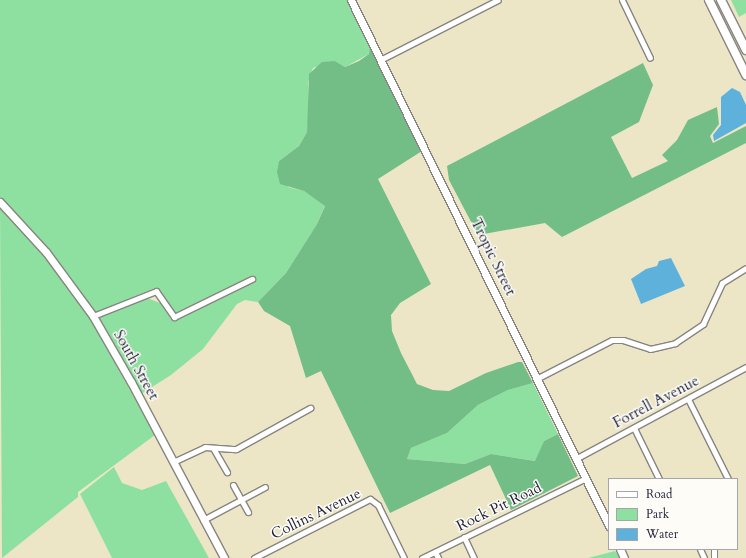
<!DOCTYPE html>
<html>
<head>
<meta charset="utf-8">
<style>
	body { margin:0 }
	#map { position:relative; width:746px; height:558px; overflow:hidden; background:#ece6c7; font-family:Cardo,serif }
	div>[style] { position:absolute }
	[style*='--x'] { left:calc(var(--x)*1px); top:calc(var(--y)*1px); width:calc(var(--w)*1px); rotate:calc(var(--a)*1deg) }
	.green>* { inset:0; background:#8ee0a0 }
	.forest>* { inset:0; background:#72be86 }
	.water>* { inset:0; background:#5eb1da }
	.roads { filter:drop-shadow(1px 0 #878481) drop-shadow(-1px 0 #878481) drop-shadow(0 1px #878481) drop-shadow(0 -1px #878481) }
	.street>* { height:5px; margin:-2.5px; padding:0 2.5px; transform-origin:2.5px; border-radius:2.5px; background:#fff }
	.secondary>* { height:7px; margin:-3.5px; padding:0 3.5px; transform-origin:3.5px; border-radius:3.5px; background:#fff }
	.primary>* { height:8px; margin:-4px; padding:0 4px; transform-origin:4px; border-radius:4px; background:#fff }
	span { translate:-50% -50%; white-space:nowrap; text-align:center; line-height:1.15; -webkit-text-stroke:3px #fdfcf7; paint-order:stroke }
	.street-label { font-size:15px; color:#22223b }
	.legend { position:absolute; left:608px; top:478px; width:130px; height:72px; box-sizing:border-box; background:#fdfcf7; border:1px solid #a5a5ac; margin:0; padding:5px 7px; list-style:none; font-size:12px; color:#22223b }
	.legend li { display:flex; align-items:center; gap:8px; height:20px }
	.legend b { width:20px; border:1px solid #a5a5ac }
</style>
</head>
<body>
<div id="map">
	<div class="green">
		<i style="clip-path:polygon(0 0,348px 0,371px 47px,369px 54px,345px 67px,335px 61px,313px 68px,308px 82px,309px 116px,307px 132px,299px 146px,279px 161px,288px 187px,304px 191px,325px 205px,317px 224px,286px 273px,258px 302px,245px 300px,237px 304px,203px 349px,171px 375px,141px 394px,97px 317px,147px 298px,160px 303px,171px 319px,175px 320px,256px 280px,253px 276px,175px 313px,158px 289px,155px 288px,94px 313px,48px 250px,0 197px)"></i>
		<i style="clip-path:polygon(731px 0,746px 0,746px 13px,739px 17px)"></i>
		<i style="clip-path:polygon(0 206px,43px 254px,90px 318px,155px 435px,78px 492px,78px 497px,2px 558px)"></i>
		<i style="clip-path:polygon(533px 383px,558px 434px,544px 441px,536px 461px,491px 454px,465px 464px,407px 459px,411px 448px,447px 433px,478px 405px,508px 390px)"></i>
		<i style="clip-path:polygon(114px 467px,122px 483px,142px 490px,166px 481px,209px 558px,112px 558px,80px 494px)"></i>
		<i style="clip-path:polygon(615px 551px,620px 558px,588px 558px)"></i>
	</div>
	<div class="forest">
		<i style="clip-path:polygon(370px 48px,422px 151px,378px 179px,431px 284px,400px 303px,391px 315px,392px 331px,401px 353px,417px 384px,433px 390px,449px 391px,486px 373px,518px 362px,522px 362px,533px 383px,508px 390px,478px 405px,447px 433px,411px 448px,407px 459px,465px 464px,491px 454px,535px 461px,544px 441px,558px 434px,578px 476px,511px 510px,490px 465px,390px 513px,321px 371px,306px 378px,290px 326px,264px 311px,258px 302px,286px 273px,317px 224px,325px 206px,304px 191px,280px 184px,277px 172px,279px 161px,299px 146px,307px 132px,309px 74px,322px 62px,335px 61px,345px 67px,359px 61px,369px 54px)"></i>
		<i style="clip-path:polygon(643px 63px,653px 85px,639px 122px,611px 137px,632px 178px,668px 161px,662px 155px,677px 140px,688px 120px,717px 107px,719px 124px,710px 136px,713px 143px,746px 126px,746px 143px,562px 237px,545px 223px,478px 235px,449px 180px,447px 166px)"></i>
	</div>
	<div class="water">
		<i style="clip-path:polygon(732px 88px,740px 92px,746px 105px,746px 123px,714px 141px,713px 135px,721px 125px,721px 97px)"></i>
		<i style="clip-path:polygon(671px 258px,685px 286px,641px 304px,631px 279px,646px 269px,657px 266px,659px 261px)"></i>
	</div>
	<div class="roads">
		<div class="street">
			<i style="--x:622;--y:0;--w:64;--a:64.2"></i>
			<i style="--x:380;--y:60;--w:132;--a:-27"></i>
			<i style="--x:93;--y:316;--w:68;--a:-21.6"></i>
			<i style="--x:156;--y:291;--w:32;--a:55"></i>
			<i style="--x:174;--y:317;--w:87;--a:-26"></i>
			<i style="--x:538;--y:378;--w:83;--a:-27.2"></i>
			<i style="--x:612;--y:340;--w:11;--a:0"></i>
			<i style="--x:623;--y:340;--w:28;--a:18"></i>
			<i style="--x:650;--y:349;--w:26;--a:-13"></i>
			<i style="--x:675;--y:343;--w:34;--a:-34"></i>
			<i style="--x:703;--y:324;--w:45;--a:-65.1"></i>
			<i style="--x:722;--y:283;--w:28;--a:-32"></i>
			<i style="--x:688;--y:399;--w:89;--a:63.4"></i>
			<i style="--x:634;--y:428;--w:57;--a:63.9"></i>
			<i style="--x:213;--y:448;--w:28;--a:60"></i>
			<i style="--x:577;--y:458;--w:192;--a:-28.3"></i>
			<i style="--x:173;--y:462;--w:35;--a:-25"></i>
			<i style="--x:205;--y:447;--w:31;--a:4"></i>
			<i style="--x:236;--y:449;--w:85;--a:-29"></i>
			<i style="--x:233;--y:485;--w:31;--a:61"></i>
			<i style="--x:203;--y:520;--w:70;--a:-28"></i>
			<i style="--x:464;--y:537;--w:23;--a:65"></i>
			<i style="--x:700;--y:549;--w:10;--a:66"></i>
			<i style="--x:435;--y:552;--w:7;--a:63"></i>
			<i style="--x:254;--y:558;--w:130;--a:-27"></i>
			<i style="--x:370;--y:499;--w:10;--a:37"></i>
			<i style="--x:378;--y:505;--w:59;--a:63.9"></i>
			<i style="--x:422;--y:558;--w:182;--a:-26"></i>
			<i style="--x:714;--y:558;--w:9;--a:-90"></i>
		</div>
		<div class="secondary">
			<i style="--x:351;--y:0;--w:586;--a:63.87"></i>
			<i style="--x:0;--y:202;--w:68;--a:47.4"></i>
			<i style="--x:46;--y:252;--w:79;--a:53.7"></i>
			<i style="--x:93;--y:316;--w:76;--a:60.1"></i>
			<i style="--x:131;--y:382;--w:199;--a:62.1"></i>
			<i style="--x:620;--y:549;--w:10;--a:66"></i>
		</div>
		<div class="primary">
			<i style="--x:709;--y:0;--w:84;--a:63.7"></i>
			<i style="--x:721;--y:0;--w:56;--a:63.4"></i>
		</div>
	</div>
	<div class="street-label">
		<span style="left:493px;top:257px;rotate:64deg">Tropic Street</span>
		<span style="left:136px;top:365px;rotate:61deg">South Street</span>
		<span style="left:656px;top:402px;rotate:-28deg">Forrell Avenue</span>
		<span style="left:499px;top:507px;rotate:-26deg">Rock Pit Road</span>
		<span style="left:316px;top:514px;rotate:-26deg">Collins Avenue</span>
	</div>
	<ul class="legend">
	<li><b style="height:5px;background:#fff"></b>Road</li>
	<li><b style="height:11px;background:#8ee0a0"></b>Park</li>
	<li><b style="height:11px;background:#5eb1da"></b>Water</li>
	</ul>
</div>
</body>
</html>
